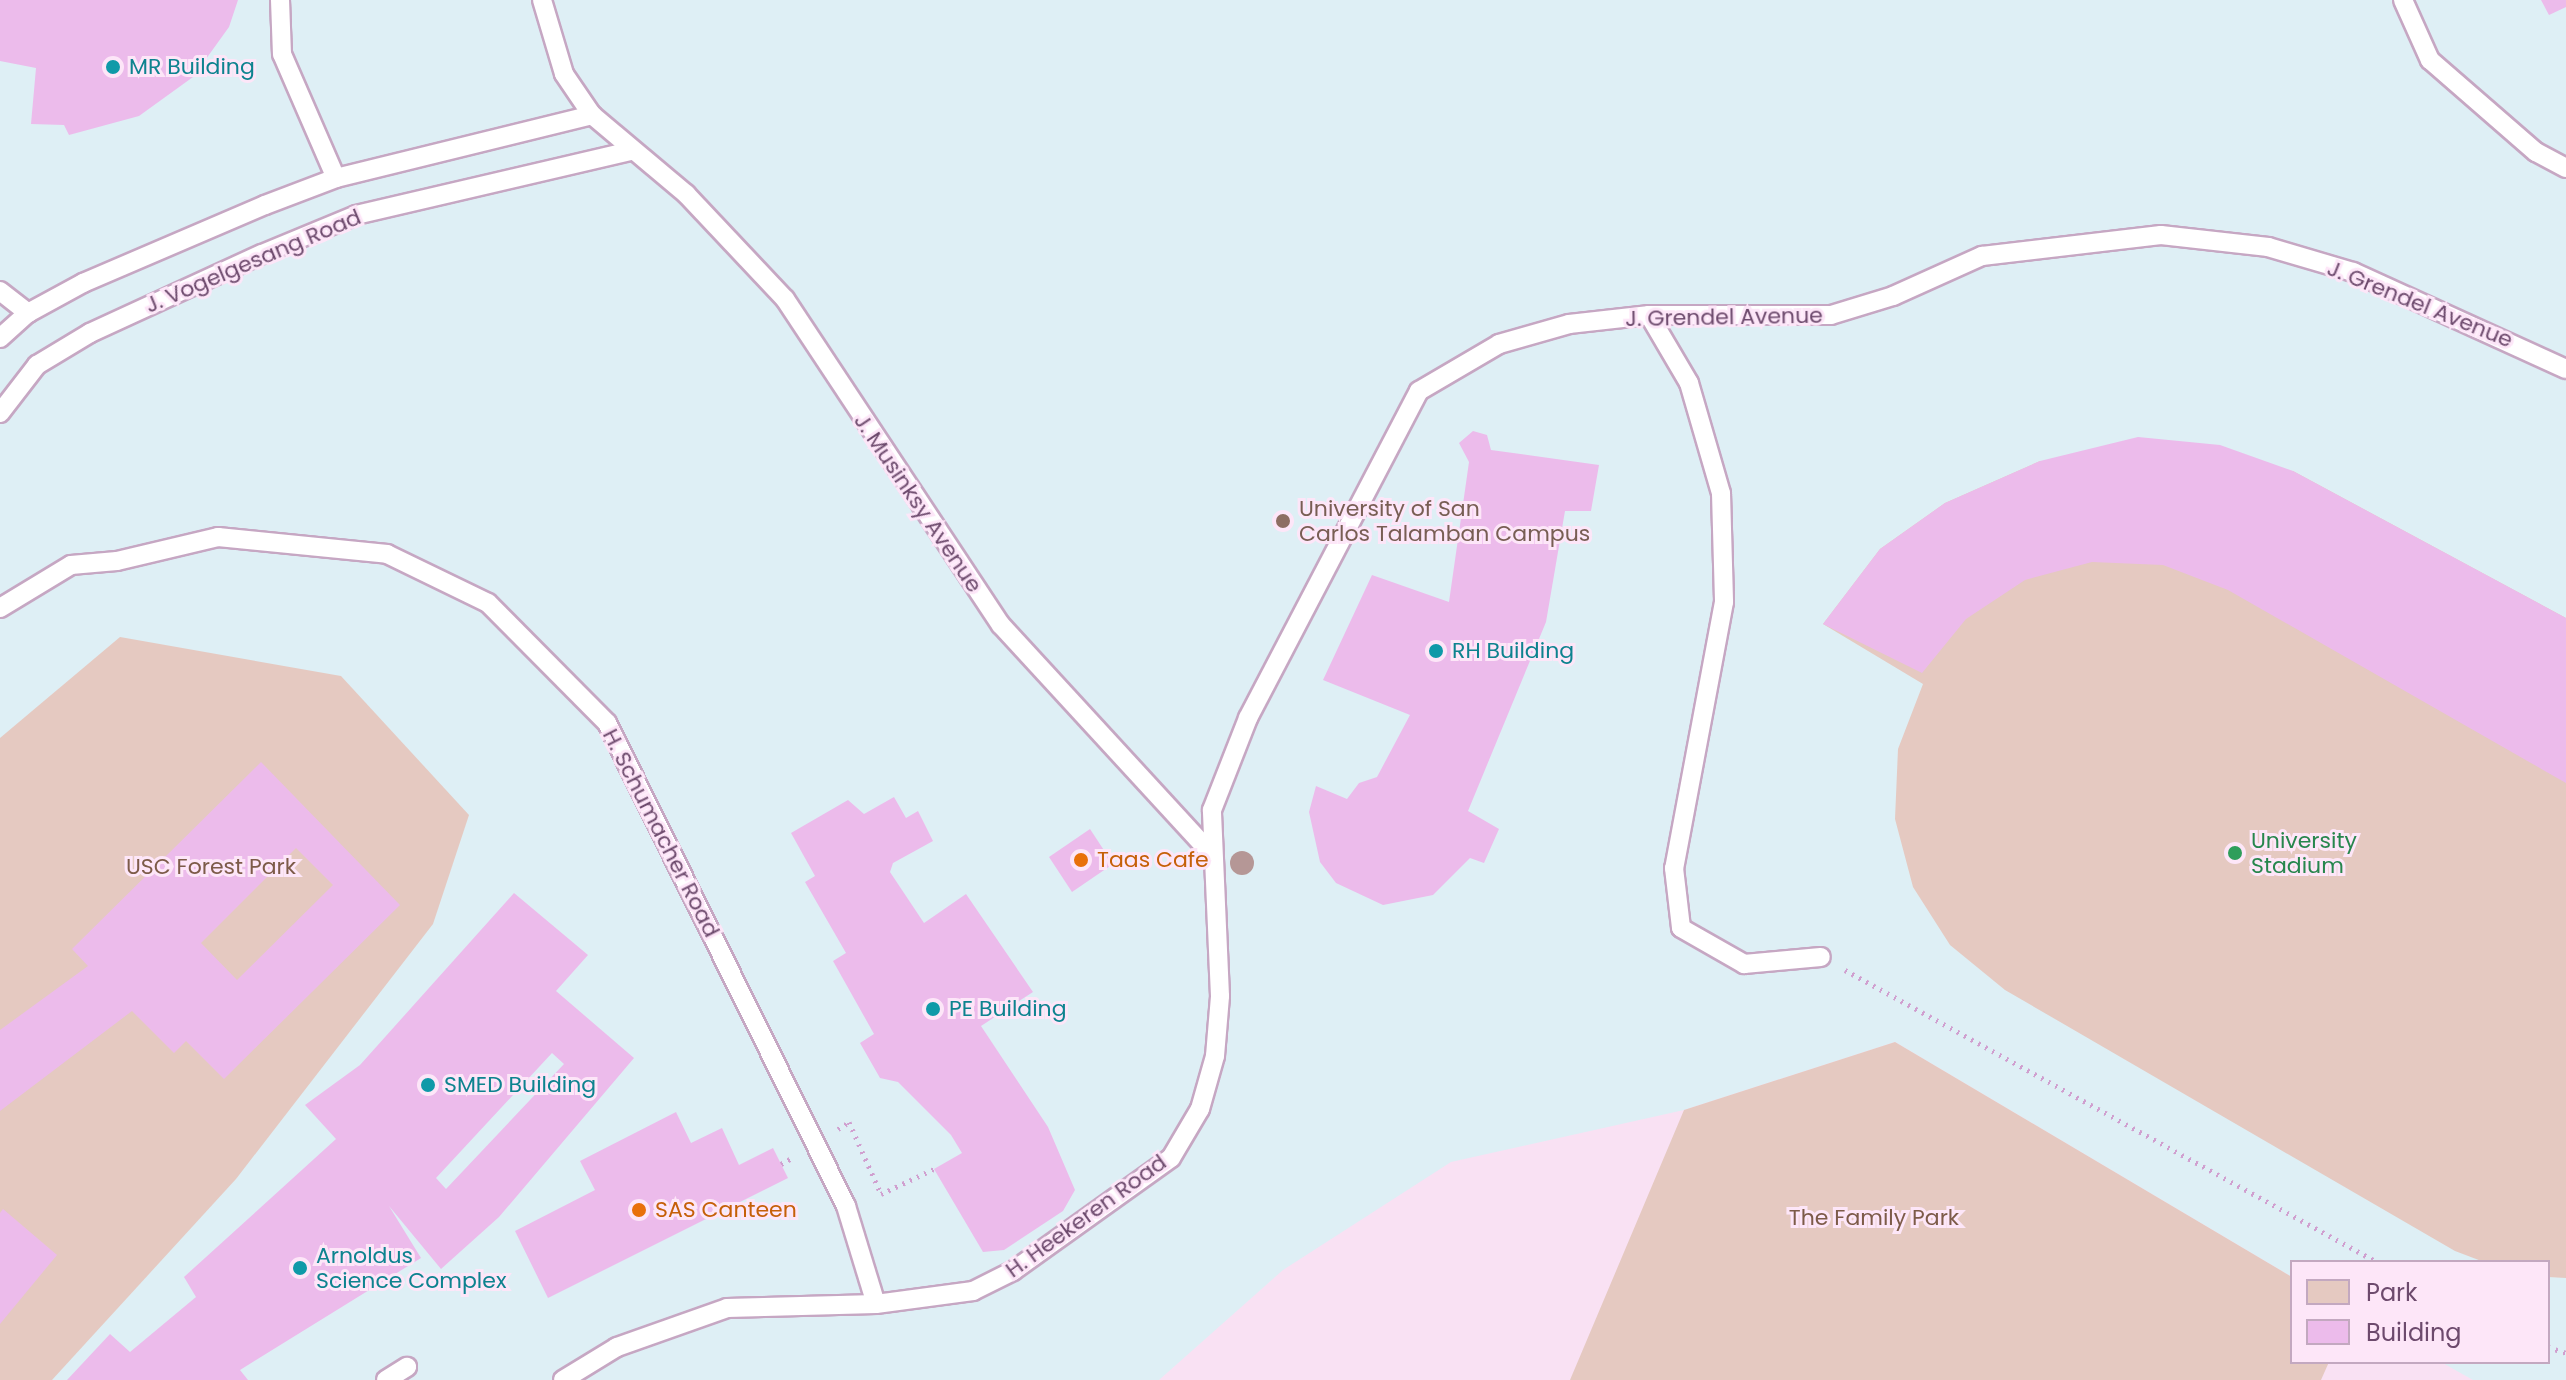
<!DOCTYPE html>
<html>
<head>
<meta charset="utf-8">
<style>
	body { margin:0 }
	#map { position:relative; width:2566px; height:1380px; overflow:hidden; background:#f9e1f3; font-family:Poppins,sans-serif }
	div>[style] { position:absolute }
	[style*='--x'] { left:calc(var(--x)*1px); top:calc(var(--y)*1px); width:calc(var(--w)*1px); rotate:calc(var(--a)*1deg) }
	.education>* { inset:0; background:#deeff5 }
	.green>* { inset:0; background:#e5c9c1 }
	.building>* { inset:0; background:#ecbbeb }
	.path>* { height:5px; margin-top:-2.5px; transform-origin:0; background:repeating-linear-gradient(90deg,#d09fcf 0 2px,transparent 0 8px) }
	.roads { filter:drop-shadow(2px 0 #c6a7c3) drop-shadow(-2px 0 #c6a7c3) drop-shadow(0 2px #c6a7c3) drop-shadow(0 -2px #c6a7c3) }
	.service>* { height:18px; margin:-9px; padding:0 9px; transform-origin:9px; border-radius:9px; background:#fff }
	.trees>* { width:24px; height:24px; margin:-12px; border-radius:50%; background:#b59796 }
	.dots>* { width:22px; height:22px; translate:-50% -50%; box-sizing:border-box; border:4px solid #fde6f8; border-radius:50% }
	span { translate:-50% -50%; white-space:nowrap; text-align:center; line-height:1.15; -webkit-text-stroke:6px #fde6f8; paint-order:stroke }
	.culture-label { font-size:22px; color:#0d838f }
	.left { translate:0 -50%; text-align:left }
	.street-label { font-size:22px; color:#6d4a6d }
	.education-label { font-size:22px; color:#785e54 }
	.leisure-label { font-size:22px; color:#27864d }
	.food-label { font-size:22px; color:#c56008 }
	.park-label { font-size:22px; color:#7d5b49 }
	.legend { position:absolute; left:2290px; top:1260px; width:260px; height:104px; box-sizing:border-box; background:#fde6f8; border:2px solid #c3a8c0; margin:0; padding:10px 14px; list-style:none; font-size:24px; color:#6d4a6d }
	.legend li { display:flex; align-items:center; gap:16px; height:40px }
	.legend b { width:40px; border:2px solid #c3a8c0 }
</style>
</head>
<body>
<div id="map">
	<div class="education">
		<i style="clip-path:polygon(0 0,2566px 0,2566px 1380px,2473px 1380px,2441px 1362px,2548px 1362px,2548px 1262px,2292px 1262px,2292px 1277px,1895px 1042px,1684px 1110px,1451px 1162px,1283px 1270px,1159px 1380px,0 1380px)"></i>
	</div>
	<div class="green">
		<i style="clip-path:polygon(2040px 461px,2293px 471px,2566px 618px,2566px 1278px,2548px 1277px,2548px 1262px,2484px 1262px,2455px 1251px,2005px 990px,1950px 945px,1913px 887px,1895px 819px,1898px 749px,1923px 684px,1823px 624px,1880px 549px,1945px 503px)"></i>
		<i style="clip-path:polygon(120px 637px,341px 676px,469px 815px,433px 924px,236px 1179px,52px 1380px,0 1380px,0 738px)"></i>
		<i style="clip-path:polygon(1895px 1042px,2292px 1277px,2292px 1362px,2329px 1362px,2321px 1380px,1570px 1380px,1684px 1110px)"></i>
	</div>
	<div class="building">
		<i style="clip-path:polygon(0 0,238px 0,229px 27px,193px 77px,139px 116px,69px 135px,64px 125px,31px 124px,36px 68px,0 61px)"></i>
		<i style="clip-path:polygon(2541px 0,2566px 0,2566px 7px,2549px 15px)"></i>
		<i style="clip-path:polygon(1473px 431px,1487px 435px,1491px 450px,1599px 465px,1591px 511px,1565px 511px,1546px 622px,1468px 811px,1499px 829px,1484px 863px,1470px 858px,1433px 895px,1383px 905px,1336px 883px,1320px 862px,1309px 812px,1316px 786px,1347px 799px,1359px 783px,1377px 777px,1410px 715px,1323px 680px,1372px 575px,1449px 602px,1469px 462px,1459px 443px)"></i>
		<i style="clip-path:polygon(2138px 437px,2220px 445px,2293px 471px,2566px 618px,2566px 783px,2228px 590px,2163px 565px,2092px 562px,2025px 580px,1966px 619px,1922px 673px,1823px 624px,1880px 549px,1945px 503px,2040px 461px)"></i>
		<i style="clip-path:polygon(evenodd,261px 762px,400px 905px,224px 1079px,186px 1041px,174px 1053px,132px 1011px,0 1111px,0 1030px,88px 966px,72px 949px,261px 762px,296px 848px,333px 885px,237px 980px,201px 943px,296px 848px)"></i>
		<i style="clip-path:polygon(894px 797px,906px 818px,918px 811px,933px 841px,893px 863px,890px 872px,924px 923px,966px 894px,1033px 992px,981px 1026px,1048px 1127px,1075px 1190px,1063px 1211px,1004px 1250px,983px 1252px,934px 1169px,962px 1153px,951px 1135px,898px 1082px,880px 1078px,860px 1043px,874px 1034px,833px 961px,846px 953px,805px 882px,815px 876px,791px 833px,848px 800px,864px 814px)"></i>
		<i style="clip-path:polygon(1090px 829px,1113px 864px,1072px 892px,1049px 857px)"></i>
		<i style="clip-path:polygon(evenodd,514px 893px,588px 955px,556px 991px,634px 1058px,499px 1217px,441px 1269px,389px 1206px,421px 1258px,240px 1370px,248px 1380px,67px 1380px,110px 1334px,130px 1352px,196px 1297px,184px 1277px,336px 1139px,305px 1105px,360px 1065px,514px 893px,552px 1053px,564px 1064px,446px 1189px,436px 1178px,552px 1053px)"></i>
		<i style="clip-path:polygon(676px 1112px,691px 1143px,722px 1128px,739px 1165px,773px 1148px,788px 1178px,548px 1298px,515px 1231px,595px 1190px,580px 1161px)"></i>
		<i style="clip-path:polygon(3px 1209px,57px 1255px,0 1324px,0 1213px)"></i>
	</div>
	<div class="path">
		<i style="--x:1845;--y:970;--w:607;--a:28.76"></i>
		<i style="--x:838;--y:1129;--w:13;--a:-32"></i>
		<i style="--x:849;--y:1122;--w:79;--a:66"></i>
		<i style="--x:881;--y:1194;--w:59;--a:-25.3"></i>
		<i style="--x:781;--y:1164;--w:13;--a:-29"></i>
		<i style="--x:2548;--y:1347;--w:19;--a:18"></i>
	</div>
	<div class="roads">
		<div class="service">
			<i style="--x:280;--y:0;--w:54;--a:87.9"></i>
			<i style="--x:282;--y:54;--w:135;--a:66.5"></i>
			<i style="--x:542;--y:0;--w:77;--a:73.4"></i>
			<i style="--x:564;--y:74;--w:50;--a:55.7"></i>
			<i style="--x:592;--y:115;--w:123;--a:40"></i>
			<i style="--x:686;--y:194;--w:144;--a:46.7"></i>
			<i style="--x:785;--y:299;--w:391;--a:56.5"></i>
			<i style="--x:1001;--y:625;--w:310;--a:47.4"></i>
			<i style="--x:2403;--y:0;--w:66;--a:65.8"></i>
			<i style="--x:2430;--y:60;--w:140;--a:41"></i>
			<i style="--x:2536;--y:152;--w:34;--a:28"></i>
			<i style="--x:0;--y:291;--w:36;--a:38"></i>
			<i style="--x:1649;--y:315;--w:79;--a:59.5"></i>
			<i style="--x:1689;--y:383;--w:115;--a:73.8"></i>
			<i style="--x:1721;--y:493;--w:109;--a:88.4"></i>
			<i style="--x:1724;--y:602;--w:271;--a:100.6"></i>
			<i style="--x:1674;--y:868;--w:60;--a:83.3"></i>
			<i style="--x:1681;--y:928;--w:73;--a:29.7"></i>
			<i style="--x:1744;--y:964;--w:77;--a:-5.2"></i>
			<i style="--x:0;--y:338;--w:38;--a:-42"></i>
			<i style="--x:28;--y:313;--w:63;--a:-28.6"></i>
			<i style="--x:83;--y:283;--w:198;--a:-23.2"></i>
			<i style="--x:265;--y:205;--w:76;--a:-20.8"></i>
			<i style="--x:336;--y:178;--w:264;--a:-13.8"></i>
			<i style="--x:0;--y:413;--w:61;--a:-52.4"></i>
			<i style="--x:37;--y:365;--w:62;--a:-31.1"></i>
			<i style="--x:90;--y:333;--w:189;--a:-24.7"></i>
			<i style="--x:262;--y:254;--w:102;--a:-22.5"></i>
			<i style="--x:356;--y:215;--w:283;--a:-13.1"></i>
			<i style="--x:0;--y:608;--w:83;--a:-31.2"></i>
			<i style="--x:71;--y:565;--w:46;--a:-5"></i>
			<i style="--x:117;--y:561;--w:104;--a:-13.4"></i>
			<i style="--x:218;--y:537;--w:170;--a:5.7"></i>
			<i style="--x:387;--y:554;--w:112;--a:25.9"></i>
			<i style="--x:488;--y:603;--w:169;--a:45.2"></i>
			<i style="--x:607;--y:723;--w:539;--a:63.67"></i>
			<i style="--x:846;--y:1206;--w:102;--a:73"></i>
			<i style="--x:386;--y:1380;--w:25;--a:-32"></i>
			<i style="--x:563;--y:1380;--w:63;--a:-31.4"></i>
			<i style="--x:617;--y:1347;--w:117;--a:-19.5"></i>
			<i style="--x:727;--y:1308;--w:149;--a:-1.5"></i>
			<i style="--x:876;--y:1304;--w:98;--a:-7.6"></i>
			<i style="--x:973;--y:1291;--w:45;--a:-26.6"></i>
			<i style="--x:1013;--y:1271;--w:194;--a:-35.6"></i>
			<i style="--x:1171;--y:1158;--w:57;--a:-59.4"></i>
			<i style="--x:1200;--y:1109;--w:55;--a:-74.2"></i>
			<i style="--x:1215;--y:1056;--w:60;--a:-85.2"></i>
			<i style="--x:1220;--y:996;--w:186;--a:-92.5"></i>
			<i style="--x:1212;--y:810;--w:99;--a:-68.6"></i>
			<i style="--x:1248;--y:718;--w:369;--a:-62.4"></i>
			<i style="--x:1419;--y:391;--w:93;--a:-30.4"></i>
			<i style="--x:1499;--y:344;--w:73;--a:-15.9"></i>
			<i style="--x:1569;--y:324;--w:81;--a:-6.4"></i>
			<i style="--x:1649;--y:315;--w:182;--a:0"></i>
			<i style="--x:1831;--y:315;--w:65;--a:-17"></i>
			<i style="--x:1893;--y:296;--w:98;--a:-24.2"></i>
			<i style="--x:1982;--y:256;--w:180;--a:-6.7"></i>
			<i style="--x:2161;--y:235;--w:108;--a:6.4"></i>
			<i style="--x:2268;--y:247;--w:89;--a:16.4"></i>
			<i style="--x:2353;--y:272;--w:234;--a:24.5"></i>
		</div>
	</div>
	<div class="trees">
		<i style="left:1242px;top:863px"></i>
	</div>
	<div class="dots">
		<i style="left:113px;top:67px;background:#0f9aa8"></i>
		<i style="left:1283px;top:521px;background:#8d6e63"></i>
		<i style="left:1436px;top:651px;background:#0f9aa8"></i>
		<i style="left:2235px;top:853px;background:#2e9e5b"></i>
		<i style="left:1081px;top:860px;background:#e8710a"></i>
		<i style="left:933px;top:1009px;background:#0f9aa8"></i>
		<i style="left:428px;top:1085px;background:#0f9aa8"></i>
		<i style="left:639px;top:1210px;background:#e8710a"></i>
		<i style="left:300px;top:1268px;background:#0f9aa8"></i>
	</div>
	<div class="culture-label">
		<span class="left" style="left:129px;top:67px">MR Building</span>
		<span class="left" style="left:1452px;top:651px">RH Building</span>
		<span class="left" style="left:949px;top:1009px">PE Building</span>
		<span class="left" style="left:444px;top:1085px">SMED Building</span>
		<span class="left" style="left:316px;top:1268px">Arnoldus<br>Science Complex</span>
	</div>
	<div class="street-label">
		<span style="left:253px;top:261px;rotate:-23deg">J. Vogelgesang Road</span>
		<span style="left:2420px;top:304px;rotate:22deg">J. Grendel Avenue</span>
		<span style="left:1724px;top:317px;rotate:-1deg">J. Grendel Avenue</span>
		<span style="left:918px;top:503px;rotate:56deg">J. Musinksy Avenue</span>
		<span style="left:661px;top:833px;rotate:63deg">H. Schumacher Road</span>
		<span style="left:1086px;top:1216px;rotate:-36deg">H. Heekeren Road</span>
	</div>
	<div class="education-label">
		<span class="left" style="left:1299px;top:521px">University of San<br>Carlos Talamban Campus</span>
	</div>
	<div class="leisure-label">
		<span class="left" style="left:2251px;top:853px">University<br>Stadium</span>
	</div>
	<div class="food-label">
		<span class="left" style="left:1097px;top:860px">Taas Cafe</span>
		<span class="left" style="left:655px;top:1210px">SAS Canteen</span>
	</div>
	<div class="park-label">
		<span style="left:211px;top:867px">USC Forest Park</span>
		<span style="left:1874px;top:1218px">The Family Park</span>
	</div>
	<ul class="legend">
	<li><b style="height:22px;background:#e5c9c1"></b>Park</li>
	<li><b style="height:22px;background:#ecbbeb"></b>Building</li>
	</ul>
</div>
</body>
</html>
